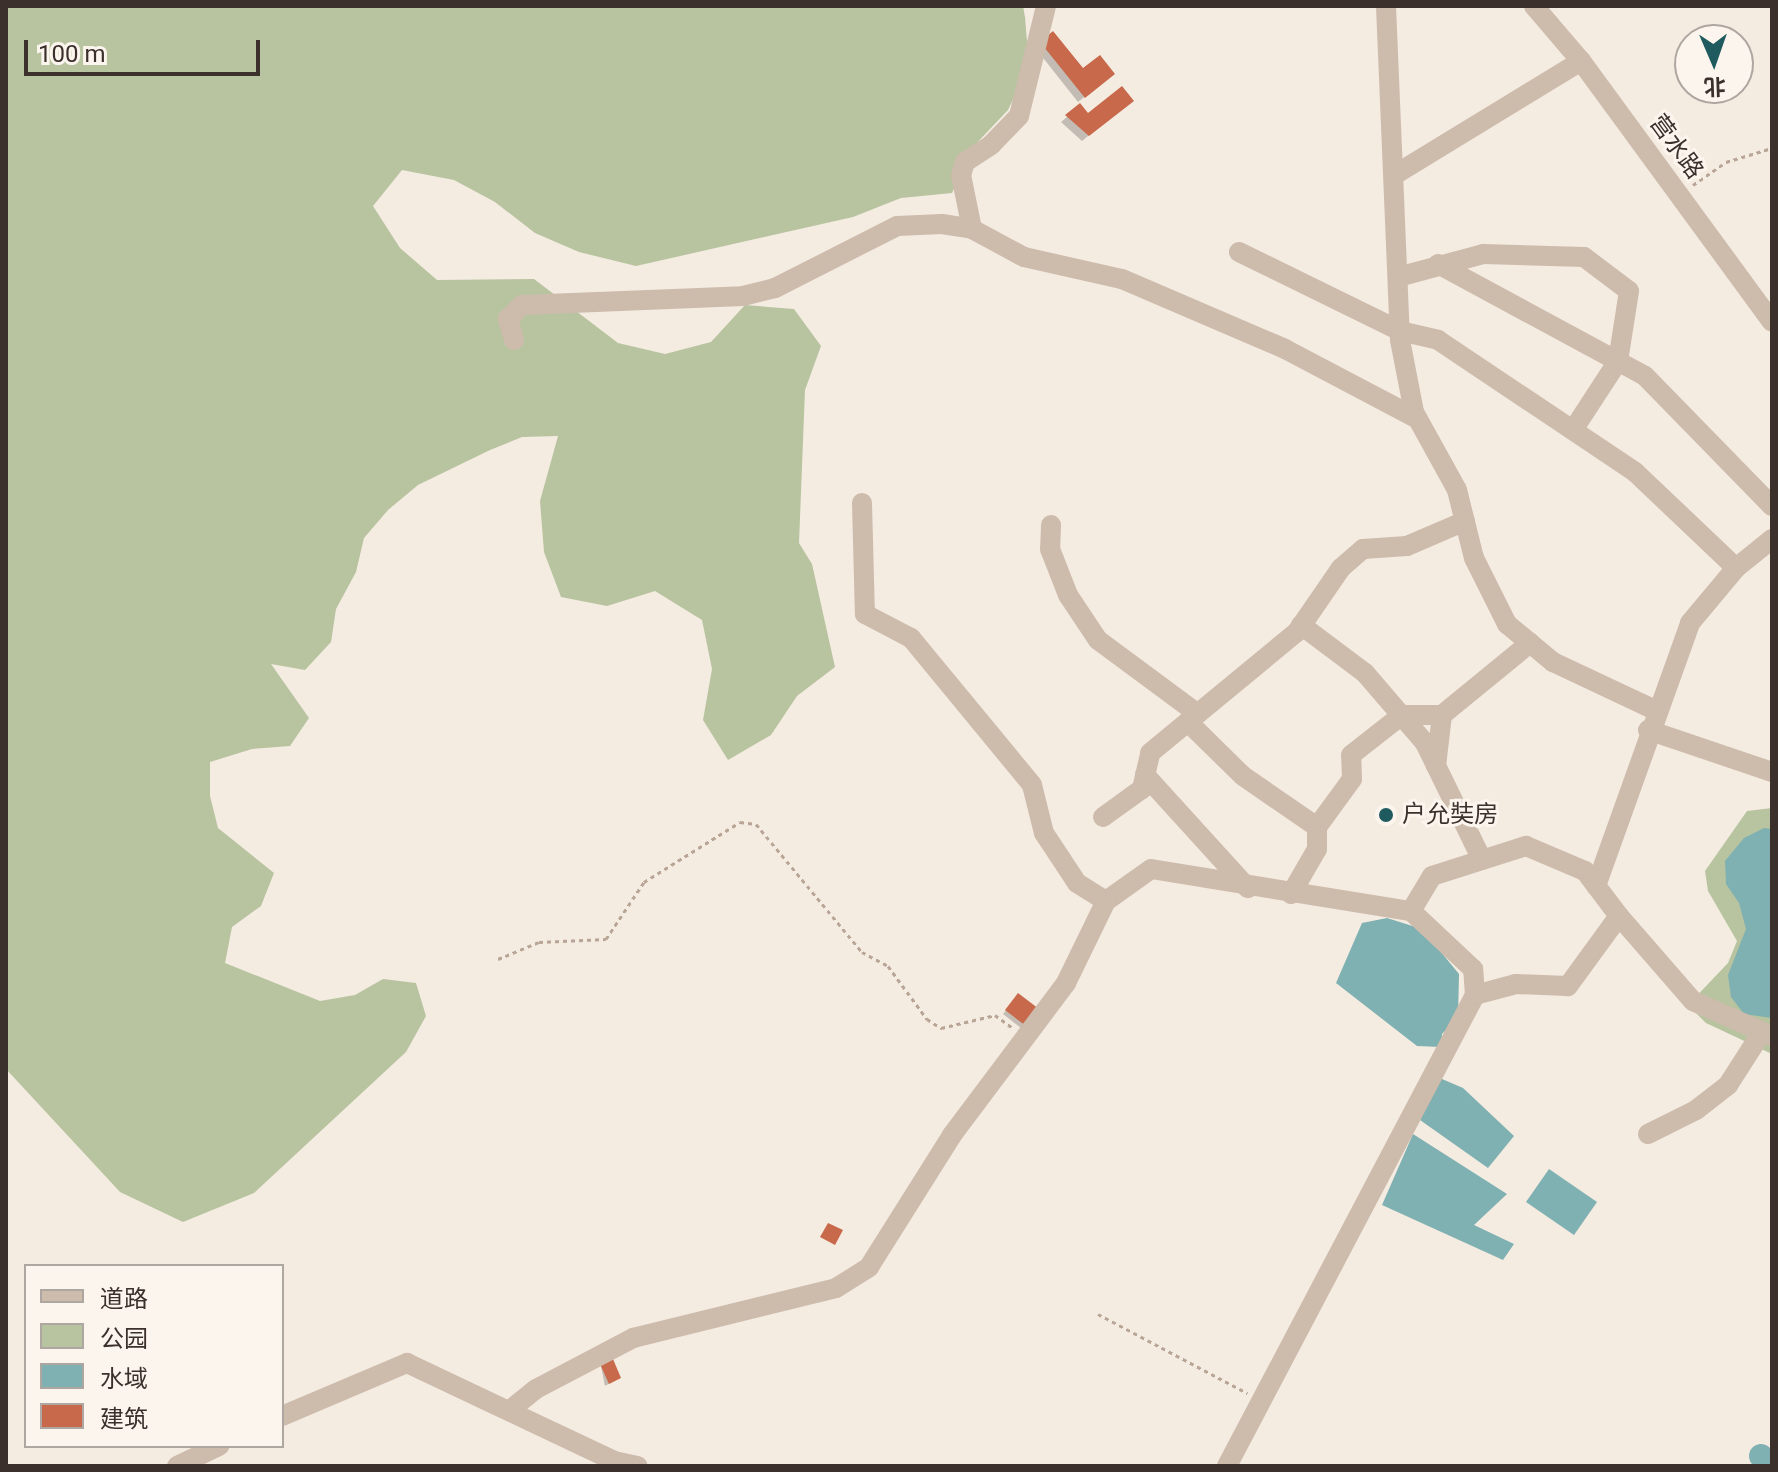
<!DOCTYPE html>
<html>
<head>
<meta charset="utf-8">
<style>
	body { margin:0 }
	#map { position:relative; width:1778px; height:1472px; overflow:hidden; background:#f4ebe1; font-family:Roboto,"Noto Sans SC",sans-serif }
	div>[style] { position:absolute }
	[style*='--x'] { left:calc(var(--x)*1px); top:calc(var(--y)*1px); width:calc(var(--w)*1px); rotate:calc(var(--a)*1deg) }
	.green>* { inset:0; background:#b8c4a0 }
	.water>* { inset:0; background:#7fb0b2 }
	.round { border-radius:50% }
	.shadow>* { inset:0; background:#0003 }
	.building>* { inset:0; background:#c8694b }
	.path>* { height:3px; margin-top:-1.5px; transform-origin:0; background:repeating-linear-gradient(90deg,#b9a596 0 4px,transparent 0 8px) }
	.minor>* { height:20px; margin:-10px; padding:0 10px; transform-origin:10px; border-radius:10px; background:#cdbbac }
	.dots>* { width:22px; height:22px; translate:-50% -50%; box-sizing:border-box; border:4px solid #fbf5ee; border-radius:50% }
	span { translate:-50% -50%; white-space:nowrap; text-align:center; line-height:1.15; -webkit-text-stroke:6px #fbf5ee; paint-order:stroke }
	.street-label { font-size:24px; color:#3b302b }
	.poi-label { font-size:24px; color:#3b302b }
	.left { translate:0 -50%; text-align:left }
	.frame { position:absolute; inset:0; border:8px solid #3b302b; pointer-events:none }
	.legend { position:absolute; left:24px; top:1264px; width:260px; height:184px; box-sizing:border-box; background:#fbf5ee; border:2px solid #aea6a0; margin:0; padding:10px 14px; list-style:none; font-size:24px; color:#3b302b }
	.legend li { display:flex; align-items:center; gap:16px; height:40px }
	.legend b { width:40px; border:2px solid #aea6a0 }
	.north { position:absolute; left:1674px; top:24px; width:80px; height:80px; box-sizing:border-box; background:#fbf5ee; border:2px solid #aea6a0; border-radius:50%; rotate:178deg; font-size:22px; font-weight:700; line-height:32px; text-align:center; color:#3b302b }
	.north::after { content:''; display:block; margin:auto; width:28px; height:36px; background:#1f5a5e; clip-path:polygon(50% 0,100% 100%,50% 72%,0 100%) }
	.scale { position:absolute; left:24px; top:40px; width:236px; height:36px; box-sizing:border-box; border:4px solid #3b302b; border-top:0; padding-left:10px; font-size:24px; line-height:28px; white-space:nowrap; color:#3b302b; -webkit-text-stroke:6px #fbf5ee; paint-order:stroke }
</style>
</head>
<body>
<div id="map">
	<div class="green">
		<i style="clip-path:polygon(6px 6px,1023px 6px,1025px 17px,1029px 66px,1008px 110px,973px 147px,952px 193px,901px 198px,853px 217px,636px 266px,579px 252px,535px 233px,495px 202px,454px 180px,402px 170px,373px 206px,400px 248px,437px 280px,534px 279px,618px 343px,665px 354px,711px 342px,745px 305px,794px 309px,821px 346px,805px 390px,799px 543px,812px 564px,835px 667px,797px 696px,771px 735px,728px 760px,703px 720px,712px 669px,702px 620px,655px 591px,607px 606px,561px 597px,544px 552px,540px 501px,558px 436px,522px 437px,490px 450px,418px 485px,388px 510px,364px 538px,356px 572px,336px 609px,331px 642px,305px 670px,271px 664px,309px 718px,290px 746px,252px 749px,210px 762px,210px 796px,218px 828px,274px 873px,261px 906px,232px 927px,225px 963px,320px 1001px,355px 995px,383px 979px,416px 983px,426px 1016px,406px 1052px,254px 1193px,183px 1222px,120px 1192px,6px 1069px)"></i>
		<i style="clip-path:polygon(1772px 808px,1772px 1054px,1706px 1023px,1688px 1005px,1728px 963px,1737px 941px,1708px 891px,1705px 871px,1747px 811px)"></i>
	</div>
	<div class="water">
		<i style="clip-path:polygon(1764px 828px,1772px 829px,1772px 1018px,1744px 1014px,1731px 997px,1728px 975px,1746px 929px,1739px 903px,1726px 884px,1725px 861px,1744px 838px)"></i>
		<i style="clip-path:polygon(1387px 918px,1422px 929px,1459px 974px,1458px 1017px,1442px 1034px,1441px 1047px,1417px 1046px,1336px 983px,1362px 923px)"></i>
		<i style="clip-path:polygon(1435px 1076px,1463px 1088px,1514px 1136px,1488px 1168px,1420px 1120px)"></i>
		<i style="clip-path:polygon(1413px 1134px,1507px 1194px,1474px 1225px,1514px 1244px,1503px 1260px,1382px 1205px)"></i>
		<i style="clip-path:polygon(1549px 1169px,1597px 1202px,1574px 1235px,1526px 1202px)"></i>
		<i class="round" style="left:1749px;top:1444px;width:24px;height:24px"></i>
	</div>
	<div class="shadow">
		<i style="clip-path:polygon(1042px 43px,1082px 71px,1107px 79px,1078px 102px,1036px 49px)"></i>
		<i style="clip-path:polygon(1080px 106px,1088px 116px,1125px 106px,1082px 141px,1061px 122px)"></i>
		<i style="clip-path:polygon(1015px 999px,1036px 1010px,1021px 1028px,1003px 1014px)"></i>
		<i style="clip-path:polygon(601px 1366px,619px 1378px,605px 1386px)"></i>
	</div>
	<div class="building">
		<i style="clip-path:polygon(1053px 31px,1083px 68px,1100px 55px,1115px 74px,1085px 98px,1040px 42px)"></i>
		<i style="clip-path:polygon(1122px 86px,1134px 101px,1089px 136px,1065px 115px,1080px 103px,1088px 113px)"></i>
		<i style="clip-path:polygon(1018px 993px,1039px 1009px,1026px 1026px,1005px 1010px)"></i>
		<i style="clip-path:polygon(828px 1223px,843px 1230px,835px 1245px,820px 1237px)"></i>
		<i style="clip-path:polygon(613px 1359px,621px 1378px,609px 1384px,600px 1364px)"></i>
	</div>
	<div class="path">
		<i style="--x:1693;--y:185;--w:40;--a:-34.9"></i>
		<i style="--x:1726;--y:162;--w:48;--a:-16.9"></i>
		<i style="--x:498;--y:959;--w:44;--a:-22.5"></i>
		<i style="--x:539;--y:942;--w:67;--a:-2.6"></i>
		<i style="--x:606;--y:939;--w:69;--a:-56.3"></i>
		<i style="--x:644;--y:882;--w:113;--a:-32"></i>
		<i style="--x:740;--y:822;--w:16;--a:7"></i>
		<i style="--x:756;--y:824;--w:166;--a:50.4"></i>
		<i style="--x:862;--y:952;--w:30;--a:28"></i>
		<i style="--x:888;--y:966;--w:66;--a:53.7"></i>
		<i style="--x:927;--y:1019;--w:17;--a:33"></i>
		<i style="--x:941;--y:1028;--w:56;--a:-13.5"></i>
		<i style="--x:995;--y:1015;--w:22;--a:36"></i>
		<i style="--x:1098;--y:1314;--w:169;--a:27.9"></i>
	</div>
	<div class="minor">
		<i style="--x:1386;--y:6;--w:334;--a:87.6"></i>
		<i style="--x:1400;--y:340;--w:73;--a:79"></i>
		<i style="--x:1414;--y:412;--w:89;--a:61.1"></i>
		<i style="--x:1457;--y:490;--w:70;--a:76"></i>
		<i style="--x:1474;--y:558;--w:74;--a:63.4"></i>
		<i style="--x:1507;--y:624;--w:60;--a:39.6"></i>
		<i style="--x:1553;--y:662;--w:113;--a:25.2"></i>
		<i style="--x:1534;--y:6;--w:72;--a:49.5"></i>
		<i style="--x:1581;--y:61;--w:323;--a:53.8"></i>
		<i style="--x:1396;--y:174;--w:217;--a:-31.4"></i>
		<i style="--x:972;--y:229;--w:55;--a:-101.5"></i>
		<i style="--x:961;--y:175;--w:14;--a:-73"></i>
		<i style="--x:965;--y:162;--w:31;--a:-33"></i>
		<i style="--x:991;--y:145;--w:40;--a:-46"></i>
		<i style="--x:1019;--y:116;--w:113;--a:-76.2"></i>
		<i style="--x:1239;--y:252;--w:179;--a:26.1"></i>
		<i style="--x:1400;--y:331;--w:39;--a:13"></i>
		<i style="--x:1438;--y:340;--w:237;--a:33.8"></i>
		<i style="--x:1635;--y:472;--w:139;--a:43.5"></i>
		<i style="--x:1438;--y:264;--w:235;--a:28.4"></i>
		<i style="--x:1645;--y:376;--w:182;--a:45.7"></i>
		<i style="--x:1398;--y:277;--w:88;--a:-15.1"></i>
		<i style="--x:1483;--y:254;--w:101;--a:1.7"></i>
		<i style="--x:1584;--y:257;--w:56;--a:37.1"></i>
		<i style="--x:1629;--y:291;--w:71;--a:98.9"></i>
		<i style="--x:1618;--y:361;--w:82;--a:123.1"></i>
		<i style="--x:514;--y:340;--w:22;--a:-106"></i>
		<i style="--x:508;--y:319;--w:20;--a:-45"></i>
		<i style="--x:522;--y:305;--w:221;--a:-2.3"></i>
		<i style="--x:743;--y:296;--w:33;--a:-14"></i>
		<i style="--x:775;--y:288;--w:137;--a:-26.9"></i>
		<i style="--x:897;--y:226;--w:45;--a:-2.5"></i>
		<i style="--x:942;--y:224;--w:30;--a:9"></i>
		<i style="--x:972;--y:229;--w:59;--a:28.3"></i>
		<i style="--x:1024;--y:257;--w:100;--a:12.7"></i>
		<i style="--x:1122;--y:279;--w:177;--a:23.2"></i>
		<i style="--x:1285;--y:349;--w:150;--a:27.8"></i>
		<i style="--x:862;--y:503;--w:111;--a:88.5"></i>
		<i style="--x:865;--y:614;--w:52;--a:27.6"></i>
		<i style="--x:911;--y:638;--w:190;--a:50.5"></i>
		<i style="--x:1032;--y:785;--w:49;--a:76"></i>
		<i style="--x:1044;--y:833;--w:60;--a:56.6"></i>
		<i style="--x:1077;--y:883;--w:34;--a:32"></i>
		<i style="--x:1106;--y:901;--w:55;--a:-35.4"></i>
		<i style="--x:1151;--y:869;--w:263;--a:9.2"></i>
		<i style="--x:1051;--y:525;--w:24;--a:92"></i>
		<i style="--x:1050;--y:549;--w:49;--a:68.6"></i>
		<i style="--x:1068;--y:595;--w:54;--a:56.3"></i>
		<i style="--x:1098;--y:640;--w:124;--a:36.5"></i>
		<i style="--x:1301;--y:625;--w:80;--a:36.9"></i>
		<i style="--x:1365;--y:673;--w:92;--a:49.4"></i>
		<i style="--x:1425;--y:743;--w:130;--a:64"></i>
		<i style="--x:1188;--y:722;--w:77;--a:44.5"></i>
		<i style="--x:1243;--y:776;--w:90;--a:34.6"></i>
		<i style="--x:1648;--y:730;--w:131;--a:18.7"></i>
		<i style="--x:1436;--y:766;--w:51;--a:-83.3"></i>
		<i style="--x:1442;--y:715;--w:114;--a:-39.3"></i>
		<i style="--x:1145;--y:775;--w:153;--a:47.7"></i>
		<i style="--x:1103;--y:817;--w:48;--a:-35.7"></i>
		<i style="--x:1142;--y:789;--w:37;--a:-77"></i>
		<i style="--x:1150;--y:753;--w:190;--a:-39.5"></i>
		<i style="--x:1297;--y:632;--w:78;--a:-55.5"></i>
		<i style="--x:1341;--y:568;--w:29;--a:-41"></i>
		<i style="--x:1363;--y:549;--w:44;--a:-3.9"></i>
		<i style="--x:1407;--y:546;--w:63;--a:-23.3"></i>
		<i style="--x:1596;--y:886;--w:279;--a:-70.3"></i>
		<i style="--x:1690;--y:623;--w:72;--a:-50.1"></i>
		<i style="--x:1736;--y:568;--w:46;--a:-38.9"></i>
		<i style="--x:1291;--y:894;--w:52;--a:-60"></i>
		<i style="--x:1317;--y:849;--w:22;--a:-90"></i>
		<i style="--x:1317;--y:827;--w:59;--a:-53.9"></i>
		<i style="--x:1352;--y:779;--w:24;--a:-92"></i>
		<i style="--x:1351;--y:755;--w:65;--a:-38.1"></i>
		<i style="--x:1402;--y:715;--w:40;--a:0"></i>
		<i style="--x:1619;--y:916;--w:113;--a:49"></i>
		<i style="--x:1693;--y:1001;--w:86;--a:23.9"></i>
		<i style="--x:1648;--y:1134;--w:54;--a:-26.6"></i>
		<i style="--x:1696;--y:1110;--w:41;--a:-38"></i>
		<i style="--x:1728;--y:1085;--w:63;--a:-57.3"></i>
		<i style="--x:510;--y:1410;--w:33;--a:-39"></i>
		<i style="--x:536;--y:1389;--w:110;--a:-27.7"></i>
		<i style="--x:633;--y:1338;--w:209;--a:-13.8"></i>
		<i style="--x:836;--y:1288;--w:39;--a:-32"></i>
		<i style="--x:869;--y:1267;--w:156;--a:-57.8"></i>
		<i style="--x:952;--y:1135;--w:190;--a:-53.1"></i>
		<i style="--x:1066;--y:983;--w:91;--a:-64"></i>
		<i style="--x:282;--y:1416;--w:136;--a:-23"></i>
		<i style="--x:407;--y:1363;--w:229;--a:25.3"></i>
		<i style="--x:614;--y:1461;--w:24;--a:12"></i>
		<i style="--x:177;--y:1466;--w:47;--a:-25.5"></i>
		<i style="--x:1227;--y:1466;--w:532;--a:-62.23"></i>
		<i style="--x:1475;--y:995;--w:26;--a:-94"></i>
		<i style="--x:1473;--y:969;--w:85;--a:-136.9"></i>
		<i style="--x:1411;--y:911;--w:41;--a:-59"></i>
		<i style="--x:1432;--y:876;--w:99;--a:-17.7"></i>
		<i style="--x:1526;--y:846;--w:64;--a:23"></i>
		<i style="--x:1585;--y:871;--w:56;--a:52.9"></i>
		<i style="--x:1619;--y:916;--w:87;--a:126.1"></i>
		<i style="--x:1568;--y:986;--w:52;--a:-177.8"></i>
		<i style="--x:1516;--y:984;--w:42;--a:165"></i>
	</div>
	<div class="dots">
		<i style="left:1386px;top:815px;background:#1f5a5e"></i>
	</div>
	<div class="street-label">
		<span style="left:1676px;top:147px;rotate:54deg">营水路</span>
	</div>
	<div class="poi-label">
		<span class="left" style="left:1402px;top:815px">户允奘房</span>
	</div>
	<div class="frame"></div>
	<ul class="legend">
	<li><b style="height:10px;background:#cdbbac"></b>道路</li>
	<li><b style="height:22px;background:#b8c4a0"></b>公园</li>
	<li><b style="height:22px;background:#7fb0b2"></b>水域</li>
	<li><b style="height:22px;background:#c8694b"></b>建筑</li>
	</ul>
	<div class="north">北</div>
	<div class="scale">100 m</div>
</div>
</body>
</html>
